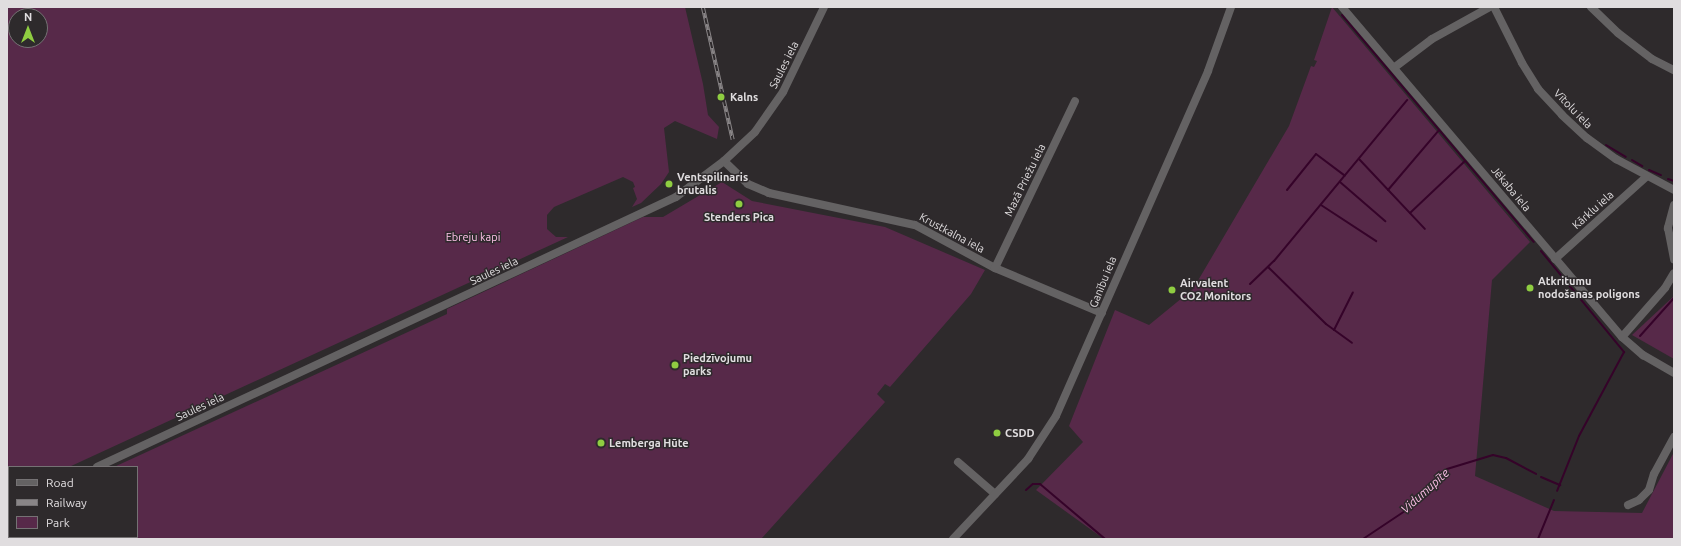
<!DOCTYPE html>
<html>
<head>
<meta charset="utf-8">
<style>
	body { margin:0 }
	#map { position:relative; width:1681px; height:546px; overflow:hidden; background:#2e2a2c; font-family:Ubuntu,sans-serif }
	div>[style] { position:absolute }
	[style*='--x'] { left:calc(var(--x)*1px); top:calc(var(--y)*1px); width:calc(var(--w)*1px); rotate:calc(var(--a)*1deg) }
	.green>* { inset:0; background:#572949 }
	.stream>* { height:2px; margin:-1px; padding:0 1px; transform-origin:1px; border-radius:1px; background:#350329 }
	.minor>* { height:8px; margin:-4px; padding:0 4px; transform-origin:4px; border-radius:4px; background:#646263 }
	.rail>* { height:3.5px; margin-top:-1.75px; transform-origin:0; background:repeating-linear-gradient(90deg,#2e2a2c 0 6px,#898587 0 12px); box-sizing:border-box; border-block:1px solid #898587 }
	.dots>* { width:11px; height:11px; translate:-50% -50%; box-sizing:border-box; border:2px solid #2e2a2c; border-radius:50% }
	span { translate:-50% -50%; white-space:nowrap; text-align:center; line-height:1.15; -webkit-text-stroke:3px #2e2a2c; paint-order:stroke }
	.street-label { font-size:11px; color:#e0dddf }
	.poi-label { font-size:11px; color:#e0dddf; font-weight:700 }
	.left { translate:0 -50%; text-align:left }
	.park-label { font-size:11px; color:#fec1e8 }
	.water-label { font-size:12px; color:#fcbee6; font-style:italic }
	.frame { position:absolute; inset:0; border:8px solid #e0dddf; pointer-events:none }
	.legend { position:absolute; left:8px; top:466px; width:130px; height:72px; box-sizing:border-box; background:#2e2a2c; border:1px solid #757274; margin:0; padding:5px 7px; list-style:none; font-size:12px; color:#e0dddf }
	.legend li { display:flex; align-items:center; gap:8px; height:20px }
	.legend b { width:20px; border:1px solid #757274 }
	.north { position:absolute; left:8px; top:8px; width:40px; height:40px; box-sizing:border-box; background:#2e2a2c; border:1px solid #757274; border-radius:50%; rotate:0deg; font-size:11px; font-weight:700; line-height:16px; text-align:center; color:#e0dddf }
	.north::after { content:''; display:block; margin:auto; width:14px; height:18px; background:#8fcd41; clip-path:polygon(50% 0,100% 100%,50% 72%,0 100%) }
</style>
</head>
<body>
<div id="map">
	<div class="green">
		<i style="clip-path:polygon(evenodd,7px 7px,685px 7px,703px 84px,708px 115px,719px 127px,717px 139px,675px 121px,664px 128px,669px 172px,661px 184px,641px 203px,632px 207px,637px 199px,633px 188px,635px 187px,633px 182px,623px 177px,554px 207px,547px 215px,547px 229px,556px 237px,568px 237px,69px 467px,9px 467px,7px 496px,7px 7px,16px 16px,40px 16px,40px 40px,16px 40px,16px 16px)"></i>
		<i style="clip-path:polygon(1332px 7px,1530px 242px,1492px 280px,1475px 476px,1554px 511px,1642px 513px,1674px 452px,1674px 539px,1104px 539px,1036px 490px,1083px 442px,1069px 426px,1115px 310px,1149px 325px,1193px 289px,1289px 126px,1311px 66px,1314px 67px,1317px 61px,1314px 60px)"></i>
		<i style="clip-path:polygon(722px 182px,752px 201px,885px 227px,985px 270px,971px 294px,890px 387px,885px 384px,877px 394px,885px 402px,761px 539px,7px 539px,9px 515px,9px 537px,137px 537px,137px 467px,114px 467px,447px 314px,447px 309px,643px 217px,663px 217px)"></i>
		<i style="clip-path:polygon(1674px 296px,1674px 359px,1632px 335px)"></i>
	</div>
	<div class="stream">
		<i style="--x:1342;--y:15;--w:297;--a:49.8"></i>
		<i style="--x:1606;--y:145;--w:23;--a:31"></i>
		<i style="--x:1359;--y:159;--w:96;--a:46.7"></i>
		<i style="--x:1632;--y:160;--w:12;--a:31"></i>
		<i style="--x:1649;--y:170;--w:13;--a:23"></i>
		<i style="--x:1668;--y:179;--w:6;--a:18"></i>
		<i style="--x:1340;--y:182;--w:60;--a:40.9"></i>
		<i style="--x:1287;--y:190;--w:46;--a:-51.1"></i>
		<i style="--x:1316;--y:154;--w:36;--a:37"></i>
		<i style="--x:1388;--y:190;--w:79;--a:-49.6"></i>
		<i style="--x:1321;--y:205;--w:66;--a:33.2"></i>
		<i style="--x:1410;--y:213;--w:76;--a:-43.4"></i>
		<i style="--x:1541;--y:251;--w:131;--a:50.6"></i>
		<i style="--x:1624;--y:352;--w:95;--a:118.2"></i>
		<i style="--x:1579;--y:436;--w:59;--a:111.8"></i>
		<i style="--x:1268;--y:267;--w:81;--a:44.5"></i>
		<i style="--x:1326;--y:324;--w:32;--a:36"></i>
		<i style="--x:1250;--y:284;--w:33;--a:-44"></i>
		<i style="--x:1274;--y:261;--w:209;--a:-50.4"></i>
		<i style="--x:1334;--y:330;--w:42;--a:-63.4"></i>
		<i style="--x:1640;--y:336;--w:51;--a:-48.2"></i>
		<i style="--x:1541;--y:477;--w:21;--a:23"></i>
		<i style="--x:1026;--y:490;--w:9;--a:-41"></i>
		<i style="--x:1033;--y:484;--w:7;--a:0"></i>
		<i style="--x:1040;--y:484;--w:85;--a:40.2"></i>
		<i style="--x:1363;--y:539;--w:50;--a:-33.7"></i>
		<i style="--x:1405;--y:511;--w:59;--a:-45"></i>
		<i style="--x:1447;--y:469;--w:48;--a:-16.9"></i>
		<i style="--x:1493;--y:455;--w:13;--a:13"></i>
		<i style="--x:1506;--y:458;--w:34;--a:28"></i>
		<i style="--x:1538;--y:539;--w:42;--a:-67.7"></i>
	</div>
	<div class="minor">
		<i style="--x:1342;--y:7;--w:433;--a:49.7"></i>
		<i style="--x:1622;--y:337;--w:28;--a:41"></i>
		<i style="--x:1643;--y:355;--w:36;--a:30"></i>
		<i style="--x:1494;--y:7;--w:63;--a:63.4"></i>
		<i style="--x:1522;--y:63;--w:31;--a:58"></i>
		<i style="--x:1538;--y:89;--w:35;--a:47"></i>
		<i style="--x:1562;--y:115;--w:34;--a:43"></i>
		<i style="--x:1587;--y:138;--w:36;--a:36"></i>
		<i style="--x:1616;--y:159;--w:66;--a:28.1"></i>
		<i style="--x:1591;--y:7;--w:37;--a:44"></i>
		<i style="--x:1618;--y:33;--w:43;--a:37.4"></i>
		<i style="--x:1652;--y:59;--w:25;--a:27"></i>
		<i style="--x:1395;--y:67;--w:46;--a:-37.1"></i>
		<i style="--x:1432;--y:39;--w:66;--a:-28.9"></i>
		<i style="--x:724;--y:161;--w:33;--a:44"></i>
		<i style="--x:748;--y:184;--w:23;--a:23"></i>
		<i style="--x:769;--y:193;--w:149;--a:12.4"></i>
		<i style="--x:915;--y:225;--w:91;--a:28.3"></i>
		<i style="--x:995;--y:268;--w:116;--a:22.8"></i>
		<i style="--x:1674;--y:205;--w:24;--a:105"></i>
		<i style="--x:1668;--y:228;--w:32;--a:79"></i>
		<i style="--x:1555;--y:259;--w:122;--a:-42"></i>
		<i style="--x:995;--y:268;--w:185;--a:-64.4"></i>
		<i style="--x:1622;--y:337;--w:65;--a:-48.7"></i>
		<i style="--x:1665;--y:288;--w:17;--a:-59"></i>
		<i style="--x:958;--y:462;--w:49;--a:40.9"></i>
		<i style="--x:97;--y:467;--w:639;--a:-25"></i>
		<i style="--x:676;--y:197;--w:60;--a:-36.9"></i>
		<i style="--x:724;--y:161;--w:42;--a:-43.1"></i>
		<i style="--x:755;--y:132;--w:49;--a:-55"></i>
		<i style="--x:783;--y:92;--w:94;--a:-64.2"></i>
		<i style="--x:1628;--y:505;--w:12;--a:-24"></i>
		<i style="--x:1639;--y:500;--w:14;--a:-45"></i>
		<i style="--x:1649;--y:490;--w:17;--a:-73"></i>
		<i style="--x:1654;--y:474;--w:42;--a:-61.6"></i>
		<i style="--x:7;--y:509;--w:2;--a:-27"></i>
		<i style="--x:953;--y:539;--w:110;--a:-46.8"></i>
		<i style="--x:1028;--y:459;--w:51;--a:-56.9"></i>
		<i style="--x:1056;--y:416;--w:377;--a:-66.2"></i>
		<i style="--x:1208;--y:71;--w:68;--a:-70.2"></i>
	</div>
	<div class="rail">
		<i style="--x:703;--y:7;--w:136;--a:77.3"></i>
	</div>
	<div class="dots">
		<i style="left:721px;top:97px;background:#8fcd41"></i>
		<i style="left:669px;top:184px;background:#8fcd41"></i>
		<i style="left:739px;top:204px;background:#8fcd41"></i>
		<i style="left:1530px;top:288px;background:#8fcd41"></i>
		<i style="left:1172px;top:290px;background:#8fcd41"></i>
		<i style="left:675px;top:365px;background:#8fcd41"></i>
		<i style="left:997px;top:433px;background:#8fcd41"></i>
		<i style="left:601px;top:443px;background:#8fcd41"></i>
	</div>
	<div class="street-label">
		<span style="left:784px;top:65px;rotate:-63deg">Saules iela</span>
		<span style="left:1573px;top:109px;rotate:46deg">Vītolu iela</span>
		<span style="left:1025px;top:180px;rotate:-64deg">Mazā Priežu iela</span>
		<span style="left:1511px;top:189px;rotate:50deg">Jēkaba iela</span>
		<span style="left:1593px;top:210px;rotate:-42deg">Kārklu iela</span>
		<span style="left:952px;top:233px;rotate:28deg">Krustkalna iela</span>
		<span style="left:494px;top:271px;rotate:-25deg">Saules iela</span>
		<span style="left:1103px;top:282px;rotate:-68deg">Ganību iela</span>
		<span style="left:200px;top:407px;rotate:-25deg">Saules iela</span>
	</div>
	<div class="poi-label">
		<span class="left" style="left:730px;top:97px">Kalns</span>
		<span class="left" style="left:677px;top:184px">Ventspilinaris<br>brutalis</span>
		<span style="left:739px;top:217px">Stenders Pica</span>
		<span class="left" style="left:1538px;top:288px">Atkritumu<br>nodošanas poligons</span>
		<span class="left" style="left:1180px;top:290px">Airvalent<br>CO2 Monitors</span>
		<span class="left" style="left:683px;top:365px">Piedzīvojumu<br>parks</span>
		<span class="left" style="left:1005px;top:433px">CSDD</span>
		<span class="left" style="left:609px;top:443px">Lemberga Hūte</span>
	</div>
	<div class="park-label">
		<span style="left:473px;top:237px">Ebreju kapi</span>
	</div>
	<div class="water-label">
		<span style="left:1425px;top:491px;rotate:-42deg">Vidumupīte</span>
	</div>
	<div class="frame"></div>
	<ul class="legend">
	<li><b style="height:5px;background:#646263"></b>Road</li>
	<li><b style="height:5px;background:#898587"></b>Railway</li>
	<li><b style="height:11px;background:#572949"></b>Park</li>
	</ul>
	<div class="north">N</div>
</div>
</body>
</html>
